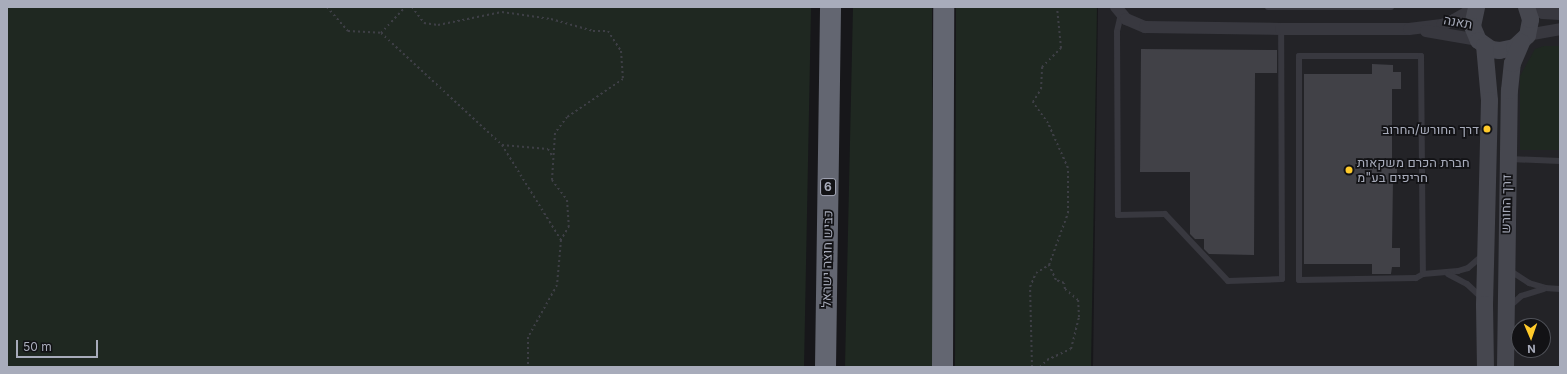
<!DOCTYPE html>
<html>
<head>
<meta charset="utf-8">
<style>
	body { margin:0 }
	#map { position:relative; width:1567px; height:374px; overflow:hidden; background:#17171a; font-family:Inter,Heebo,sans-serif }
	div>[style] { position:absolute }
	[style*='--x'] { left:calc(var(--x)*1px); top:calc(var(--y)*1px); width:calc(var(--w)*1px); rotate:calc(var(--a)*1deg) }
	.built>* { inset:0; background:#232327 }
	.green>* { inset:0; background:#1f2821 }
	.building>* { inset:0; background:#414147 }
	.path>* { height:2px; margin-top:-1px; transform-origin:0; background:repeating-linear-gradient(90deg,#3e3f46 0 2px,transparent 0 5px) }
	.lane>* { height:6px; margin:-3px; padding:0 3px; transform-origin:3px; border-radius:3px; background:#38383f }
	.street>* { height:12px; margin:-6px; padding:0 6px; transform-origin:6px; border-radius:6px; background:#38383f }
	.secondary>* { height:17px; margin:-8.5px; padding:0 8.5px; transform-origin:8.5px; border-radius:8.5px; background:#46474f }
	.highway>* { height:21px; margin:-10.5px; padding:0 10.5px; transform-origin:10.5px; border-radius:10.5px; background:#636671 }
	.dots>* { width:11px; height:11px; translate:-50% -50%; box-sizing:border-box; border:2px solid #121215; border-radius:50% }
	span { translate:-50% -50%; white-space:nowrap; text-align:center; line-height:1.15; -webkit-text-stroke:3.5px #121215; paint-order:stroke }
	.shield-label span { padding:1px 3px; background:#121215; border:1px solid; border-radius:3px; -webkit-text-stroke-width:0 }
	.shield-label { font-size:12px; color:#a8acbb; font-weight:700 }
	.street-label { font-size:13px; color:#a8acbb }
	.poi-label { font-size:13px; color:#a8acbb }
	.right { translate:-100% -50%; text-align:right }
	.left { translate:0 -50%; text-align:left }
	.frame { position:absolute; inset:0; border:8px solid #a8acbb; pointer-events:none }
	.north { position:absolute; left:1511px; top:318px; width:40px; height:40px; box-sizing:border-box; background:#121215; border:1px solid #4e5057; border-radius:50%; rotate:178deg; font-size:11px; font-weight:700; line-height:16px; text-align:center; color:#a8acbb }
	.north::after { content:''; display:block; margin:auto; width:14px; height:18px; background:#ffca2a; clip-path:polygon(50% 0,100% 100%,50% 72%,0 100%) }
	.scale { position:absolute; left:16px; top:340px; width:82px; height:18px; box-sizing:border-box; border:2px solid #a8acbb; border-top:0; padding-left:5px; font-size:12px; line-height:14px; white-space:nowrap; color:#a8acbb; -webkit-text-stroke:3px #121215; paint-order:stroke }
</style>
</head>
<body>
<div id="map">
	<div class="built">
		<i style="clip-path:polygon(evenodd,1098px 7px,1560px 7px,1560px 367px,1093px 367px,1098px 7px,1519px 326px,1543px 326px,1543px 350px,1519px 350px,1519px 326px)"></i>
	</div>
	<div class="green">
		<i style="clip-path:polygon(7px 7px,811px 7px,804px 367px,7px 367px)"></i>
		<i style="clip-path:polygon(853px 7px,932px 7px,933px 367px,845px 367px)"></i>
		<i style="clip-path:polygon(956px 7px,1097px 7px,1091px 367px,955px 367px)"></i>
		<i style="clip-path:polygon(1544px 46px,1560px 46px,1560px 150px,1520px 150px,1520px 76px,1535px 49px)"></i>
	</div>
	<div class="building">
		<i style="clip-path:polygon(1141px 49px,1277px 50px,1277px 73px,1255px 73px,1254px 255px,1209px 254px,1204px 249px,1204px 239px,1195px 239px,1190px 234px,1190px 172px,1140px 172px)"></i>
		<i style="clip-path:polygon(1372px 64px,1393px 65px,1393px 72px,1401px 72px,1401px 89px,1392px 89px,1392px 161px,1397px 161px,1397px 179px,1393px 179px,1392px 248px,1400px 248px,1400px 267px,1392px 267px,1391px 274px,1372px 274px,1372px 264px,1304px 264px,1304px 74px,1372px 74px)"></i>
	</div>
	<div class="path">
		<i style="--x:327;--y:7;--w:32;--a:49"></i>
		<i style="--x:348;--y:31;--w:33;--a:3"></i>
		<i style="--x:381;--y:33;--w:35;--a:-47"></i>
		<i style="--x:412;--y:7;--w:20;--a:53"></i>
		<i style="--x:424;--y:23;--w:14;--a:8"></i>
		<i style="--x:438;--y:25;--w:65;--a:-11.5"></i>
		<i style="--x:502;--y:12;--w:49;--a:8.1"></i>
		<i style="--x:551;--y:19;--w:44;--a:15.9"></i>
		<i style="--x:593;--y:31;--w:15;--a:0"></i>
		<i style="--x:608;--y:31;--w:24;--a:57"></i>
		<i style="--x:621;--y:51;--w:28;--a:86"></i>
		<i style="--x:623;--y:79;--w:68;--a:145.8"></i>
		<i style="--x:567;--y:117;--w:20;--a:127"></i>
		<i style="--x:555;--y:133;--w:47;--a:93.7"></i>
		<i style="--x:552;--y:180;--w:25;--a:53"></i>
		<i style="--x:567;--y:200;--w:26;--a:86"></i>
		<i style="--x:569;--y:226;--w:16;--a:120"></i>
		<i style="--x:561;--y:240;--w:45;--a:95.1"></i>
		<i style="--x:557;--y:285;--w:60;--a:119.1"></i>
		<i style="--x:528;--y:337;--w:30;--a:90"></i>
		<i style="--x:381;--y:33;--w:165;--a:42.8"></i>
		<i style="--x:502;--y:145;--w:46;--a:5"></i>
		<i style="--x:548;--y:149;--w:9;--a:58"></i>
		<i style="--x:502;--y:145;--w:112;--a:58.2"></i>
		<i style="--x:1032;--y:367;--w:80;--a:-91.4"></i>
		<i style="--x:1030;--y:287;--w:15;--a:-67"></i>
		<i style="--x:1036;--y:273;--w:15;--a:-32"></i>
		<i style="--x:1049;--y:265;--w:55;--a:-69.9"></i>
		<i style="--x:1068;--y:213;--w:45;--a:-90"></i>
		<i style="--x:1068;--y:168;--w:49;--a:-114"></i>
		<i style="--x:1048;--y:123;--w:26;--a:-126"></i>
		<i style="--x:1033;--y:102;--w:15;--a:-58"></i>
		<i style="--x:1041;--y:89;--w:22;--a:-87"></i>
		<i style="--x:1042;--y:67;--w:27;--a:-45"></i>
		<i style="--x:1061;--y:48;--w:41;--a:-95.6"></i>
		<i style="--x:1040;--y:367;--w:10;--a:-45"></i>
		<i style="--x:1047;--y:360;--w:26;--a:-25"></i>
		<i style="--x:1071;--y:349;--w:33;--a:-76"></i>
		<i style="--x:1079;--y:317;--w:17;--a:-93"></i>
		<i style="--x:1078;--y:300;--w:17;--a:-140"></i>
		<i style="--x:1065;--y:289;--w:6;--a:-99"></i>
		<i style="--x:1064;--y:283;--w:9;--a:-159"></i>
		<i style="--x:1056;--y:280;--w:17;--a:-115"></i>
	</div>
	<div class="lane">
		<i style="--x:1268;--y:7;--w:123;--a:0"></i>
		<i style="--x:1121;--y:14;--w:18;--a:103"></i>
		<i style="--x:1117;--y:32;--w:183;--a:89.7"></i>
		<i style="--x:1118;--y:215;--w:47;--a:-1.2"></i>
		<i style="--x:1165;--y:214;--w:92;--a:46.8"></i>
		<i style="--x:1228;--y:281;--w:54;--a:-2.1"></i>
		<i style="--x:1282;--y:279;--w:250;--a:-90.2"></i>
		<i style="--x:1510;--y:159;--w:50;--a:2.3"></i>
		<i style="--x:1509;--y:270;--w:24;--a:33"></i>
		<i style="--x:1529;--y:283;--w:17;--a:17"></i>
		<i style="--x:1545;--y:288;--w:15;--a:4"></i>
		<i style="--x:1423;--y:274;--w:8;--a:150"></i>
		<i style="--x:1416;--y:278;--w:117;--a:179"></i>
		<i style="--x:1299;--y:280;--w:224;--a:-90"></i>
		<i style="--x:1299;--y:56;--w:122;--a:0"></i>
		<i style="--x:1421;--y:56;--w:218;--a:89.5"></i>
		<i style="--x:1423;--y:274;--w:35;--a:-5"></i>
		<i style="--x:1458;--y:271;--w:10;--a:-17"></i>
		<i style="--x:1468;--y:268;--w:20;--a:-41"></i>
		<i style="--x:1448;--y:274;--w:21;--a:28"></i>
		<i style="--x:1467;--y:284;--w:19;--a:43"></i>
		<i style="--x:1510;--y:306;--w:15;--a:-42"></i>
		<i style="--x:1521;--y:296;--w:24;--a:-17"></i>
	</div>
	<div class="street">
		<i style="--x:1116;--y:7;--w:16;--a:50"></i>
		<i style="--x:1126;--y:19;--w:21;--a:23"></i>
		<i style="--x:1145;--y:27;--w:136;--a:0.8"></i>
		<i style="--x:1281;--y:29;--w:128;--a:0"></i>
		<i style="--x:1409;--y:29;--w:33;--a:-7"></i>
		<i style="--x:1442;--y:25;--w:13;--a:-23"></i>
		<i style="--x:1454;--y:20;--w:24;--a:-30"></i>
		<i style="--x:1529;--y:7;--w:15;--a:23"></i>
		<i style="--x:1543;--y:13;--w:17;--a:3"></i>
		<i style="--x:1426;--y:31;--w:53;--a:9.8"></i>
		<i style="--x:1527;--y:35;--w:34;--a:-10"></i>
	</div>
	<div class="secondary">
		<i style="--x:1476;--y:7;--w:19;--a:102"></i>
		<i style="--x:1472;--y:26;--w:15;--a:67"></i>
		<i style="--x:1478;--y:40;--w:16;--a:35"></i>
		<i style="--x:1491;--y:49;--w:8;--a:7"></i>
		<i style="--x:1499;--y:50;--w:15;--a:-11"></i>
		<i style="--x:1514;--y:47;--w:18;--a:-43"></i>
		<i style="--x:1527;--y:35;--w:16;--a:-79"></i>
		<i style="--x:1530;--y:19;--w:13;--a:-108"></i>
		<i style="--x:1484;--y:45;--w:55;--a:84.8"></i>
		<i style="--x:1489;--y:100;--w:204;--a:91.4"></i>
		<i style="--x:1484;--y:304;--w:63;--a:89.1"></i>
		<i style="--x:1505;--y:367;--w:277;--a:-89.2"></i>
		<i style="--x:1509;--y:90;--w:27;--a:-84"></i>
		<i style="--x:1512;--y:63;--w:23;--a:-67"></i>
	</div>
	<div class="highway">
		<i style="--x:825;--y:367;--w:360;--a:-89.2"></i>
		<i style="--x:942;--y:367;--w:360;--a:-89.8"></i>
	</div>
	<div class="dots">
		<i style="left:1487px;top:129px;background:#ffca2a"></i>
		<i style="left:1349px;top:170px;background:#ffca2a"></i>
	</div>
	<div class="shield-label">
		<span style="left:828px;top:187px">6</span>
	</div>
	<div class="street-label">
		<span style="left:1458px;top:22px;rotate:10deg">תאנה</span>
		<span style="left:1506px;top:204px;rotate:-89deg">דרך החורש</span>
		<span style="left:827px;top:259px;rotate:-89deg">כביש חוצה ישראל</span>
	</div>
	<div class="poi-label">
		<span class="right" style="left:1479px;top:129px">דרך החורש/החרוב</span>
		<span class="left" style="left:1357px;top:170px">חברת הכרם משקאות<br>חריפים בע"מ</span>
	</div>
	<div class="frame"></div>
	<div class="north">N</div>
	<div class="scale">50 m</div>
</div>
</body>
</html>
